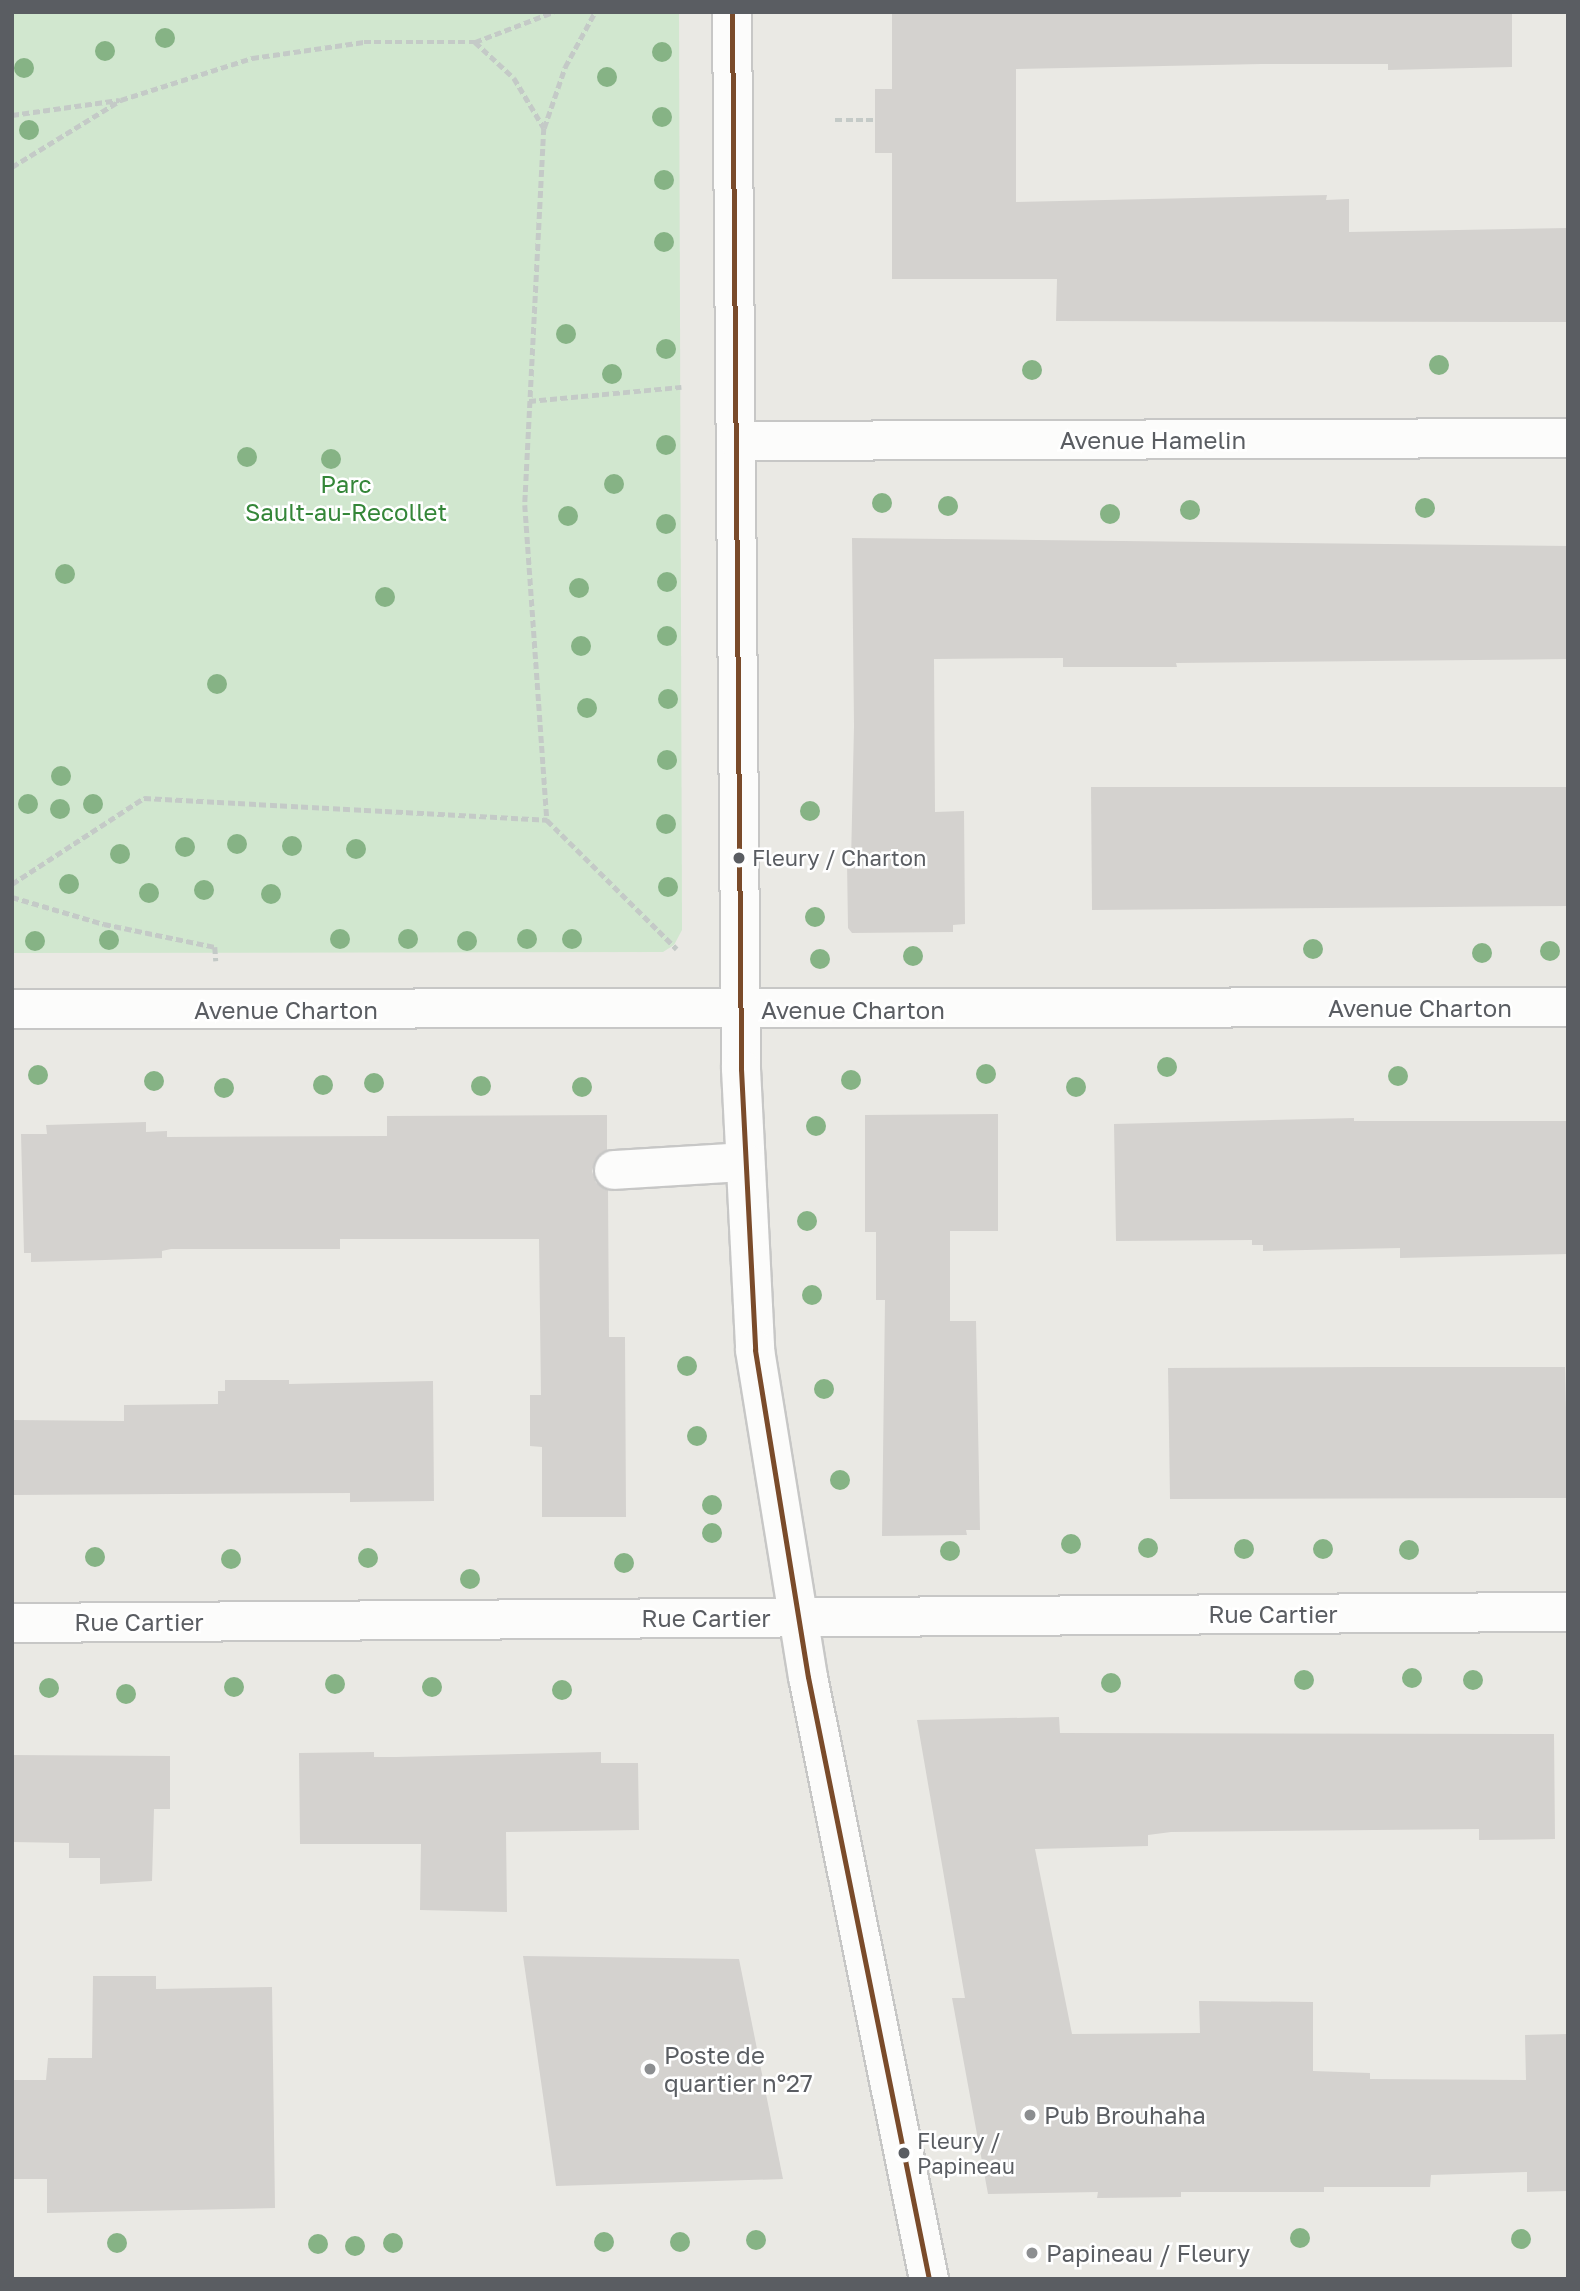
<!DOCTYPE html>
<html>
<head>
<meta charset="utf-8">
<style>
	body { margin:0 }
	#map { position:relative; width:1580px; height:2291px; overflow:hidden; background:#eae9e4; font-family:"Golos Text",sans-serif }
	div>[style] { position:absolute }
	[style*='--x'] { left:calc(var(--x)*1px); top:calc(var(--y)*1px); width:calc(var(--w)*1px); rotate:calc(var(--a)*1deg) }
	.green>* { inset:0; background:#d1e7cf }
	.building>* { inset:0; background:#d4d2cf }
	.path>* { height:4.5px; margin-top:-2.25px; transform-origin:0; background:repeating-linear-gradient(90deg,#c4cac7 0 7px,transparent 0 10.5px) }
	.roads { filter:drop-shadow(2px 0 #c7c7c6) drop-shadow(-2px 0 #c7c7c6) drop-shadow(0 2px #c7c7c6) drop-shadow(0 -2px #c7c7c6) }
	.minor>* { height:38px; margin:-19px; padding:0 19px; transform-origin:19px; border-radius:19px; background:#fcfcfb }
	.bus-1>* { height:5px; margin:-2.5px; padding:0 2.5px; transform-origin:2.5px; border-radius:2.5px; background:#7a4b2a }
	.trees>* { width:20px; height:20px; margin:-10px; border-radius:50%; background:#86b385 }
	.dots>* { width:19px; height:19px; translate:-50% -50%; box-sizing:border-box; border:4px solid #fff; border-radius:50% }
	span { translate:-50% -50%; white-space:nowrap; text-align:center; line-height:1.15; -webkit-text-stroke:5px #fff; paint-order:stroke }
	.bus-label { font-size:22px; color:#5a5d62 }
	.left { translate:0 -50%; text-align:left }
	.street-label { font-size:24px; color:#5a5d62 }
	.park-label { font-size:24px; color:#348638 }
	.poi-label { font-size:24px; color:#5a5d62 }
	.frame { position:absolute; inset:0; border:14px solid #5a5d62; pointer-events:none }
</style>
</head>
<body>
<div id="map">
	<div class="green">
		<i style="clip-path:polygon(12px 12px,679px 12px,682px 930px,674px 945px,663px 952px,12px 953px)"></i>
	</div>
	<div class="building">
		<i style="clip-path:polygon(892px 12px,1512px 12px,1512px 67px,1388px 70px,1388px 64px,1262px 64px,1016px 69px,1016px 202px,1327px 195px,1326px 200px,1349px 199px,1349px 232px,1568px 228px,1568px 322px,1056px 321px,1057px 279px,892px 279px,892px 153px,875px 153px,875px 89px,892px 89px)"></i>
		<i style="clip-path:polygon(852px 538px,1568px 546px,1568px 659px,1176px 663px,1177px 667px,1063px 667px,1063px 658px,934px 659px,935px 812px,964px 811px,965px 924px,953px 925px,953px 932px,852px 933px,848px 928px,847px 862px,851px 862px,854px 726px)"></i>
		<i style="clip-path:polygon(1091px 787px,1568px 787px,1568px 906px,1092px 910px)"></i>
		<i style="clip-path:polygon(998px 1114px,998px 1231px,950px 1231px,950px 1321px,976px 1321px,980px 1530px,966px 1530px,967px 1535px,882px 1536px,885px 1300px,876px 1300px,876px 1232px,865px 1232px,865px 1115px)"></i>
		<i style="clip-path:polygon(607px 1115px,607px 1150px,595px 1160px,592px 1171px,596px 1183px,608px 1190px,609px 1337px,625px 1337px,626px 1517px,542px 1517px,542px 1447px,530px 1446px,530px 1395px,541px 1395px,539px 1239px,340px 1239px,340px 1249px,171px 1249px,162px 1251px,162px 1258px,105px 1260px,31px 1262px,31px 1253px,24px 1253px,21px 1134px,47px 1134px,46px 1125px,146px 1122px,146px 1132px,167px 1131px,167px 1137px,387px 1136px,387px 1116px)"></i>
		<i style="clip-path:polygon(1354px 1118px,1354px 1121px,1568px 1121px,1568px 1254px,1400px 1258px,1400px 1248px,1263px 1251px,1263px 1245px,1252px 1245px,1252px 1240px,1116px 1241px,1114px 1124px)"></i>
		<i style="clip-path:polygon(1378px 1367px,1565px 1367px,1568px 1498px,1170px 1499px,1168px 1368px)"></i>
		<i style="clip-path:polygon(225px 1380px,289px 1380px,289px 1384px,433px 1381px,434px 1501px,350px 1502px,350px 1493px,12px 1495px,12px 1420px,124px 1421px,124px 1405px,218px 1404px,218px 1391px,225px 1391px)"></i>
		<i style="clip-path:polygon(1059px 1717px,1060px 1733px,1554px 1734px,1555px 1839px,1479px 1840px,1479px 1829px,1171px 1832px,1148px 1835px,1148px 1846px,1035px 1849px,1072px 2034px,1200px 2033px,1199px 2001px,1313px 2002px,1313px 2071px,1370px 2073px,1370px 2079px,1526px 2080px,1525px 2035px,1568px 2034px,1568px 2191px,1527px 2192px,1527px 2172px,1431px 2175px,1430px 2187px,1324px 2187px,1324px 2192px,1181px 2192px,1181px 2197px,1097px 2198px,1098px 2192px,988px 2194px,952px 1998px,965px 1998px,917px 1720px)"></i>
		<i style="clip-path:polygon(374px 1752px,374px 1757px,396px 1757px,601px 1752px,601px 1763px,638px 1763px,639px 1830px,506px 1832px,507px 1912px,420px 1910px,421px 1844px,300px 1844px,299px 1753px)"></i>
		<i style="clip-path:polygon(12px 1755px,170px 1756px,170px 1809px,154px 1809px,152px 1881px,100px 1884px,100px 1858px,69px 1858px,69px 1843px,12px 1842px)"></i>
		<i style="clip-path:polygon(523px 1956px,739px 1959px,783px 2179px,556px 2186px)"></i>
		<i style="clip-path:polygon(93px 1976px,156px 1976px,156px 1989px,272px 1987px,275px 2208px,47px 2213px,47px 2179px,12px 2179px,12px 2080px,46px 2080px,48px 2058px,92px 2058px)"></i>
	</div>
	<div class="path">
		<i style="--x:475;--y:42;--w:53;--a:42.7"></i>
		<i style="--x:514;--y:78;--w:58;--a:59"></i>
		<i style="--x:544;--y:128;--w:65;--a:-71"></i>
		<i style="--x:565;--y:67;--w:63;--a:-61.4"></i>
		<i style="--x:12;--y:115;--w:108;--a:-8"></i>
		<i style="--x:835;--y:120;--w:40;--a:0"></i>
		<i style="--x:544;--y:128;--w:377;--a:92.9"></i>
		<i style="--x:525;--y:505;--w:316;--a:86"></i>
		<i style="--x:547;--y:820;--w:183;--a:44.8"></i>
		<i style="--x:12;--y:167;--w:128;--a:-31.6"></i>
		<i style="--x:121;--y:100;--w:138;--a:-17.8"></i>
		<i style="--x:252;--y:58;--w:113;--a:-8.1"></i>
		<i style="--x:364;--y:42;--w:111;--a:0"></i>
		<i style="--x:475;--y:42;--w:84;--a:-21"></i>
		<i style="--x:529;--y:401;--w:153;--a:-5.3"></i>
		<i style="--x:12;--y:884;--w:158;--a:-33.1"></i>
		<i style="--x:144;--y:798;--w:404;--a:3.1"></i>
		<i style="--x:12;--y:897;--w:96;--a:16.4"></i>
		<i style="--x:104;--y:924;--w:113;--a:11.7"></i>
		<i style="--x:215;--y:947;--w:14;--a:86"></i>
	</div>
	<div class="roads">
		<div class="minor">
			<i style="--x:732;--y:12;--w:1057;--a:89.51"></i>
			<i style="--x:741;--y:1069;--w:281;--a:87.1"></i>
			<i style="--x:755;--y:1350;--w:331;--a:80.8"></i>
			<i style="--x:808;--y:1677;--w:614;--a:78.64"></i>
			<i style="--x:739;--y:441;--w:829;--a:-0.21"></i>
			<i style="--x:12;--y:1009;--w:1556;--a:-0.07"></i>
			<i style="--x:614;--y:1170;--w:130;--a:-3.5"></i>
			<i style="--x:12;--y:1623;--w:1556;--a:-0.41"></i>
		</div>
	</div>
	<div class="bus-1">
		<i style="--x:732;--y:12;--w:1057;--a:89.51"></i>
		<i style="--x:741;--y:1069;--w:281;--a:87.1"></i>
		<i style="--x:755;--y:1350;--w:331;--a:80.8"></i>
		<i style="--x:808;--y:1677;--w:614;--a:78.64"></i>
	</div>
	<div class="trees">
		<i style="left:165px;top:38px"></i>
		<i style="left:105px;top:51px"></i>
		<i style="left:662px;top:52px"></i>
		<i style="left:24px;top:68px"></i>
		<i style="left:607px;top:77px"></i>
		<i style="left:662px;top:117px"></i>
		<i style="left:29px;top:130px"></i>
		<i style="left:664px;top:180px"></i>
		<i style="left:664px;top:242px"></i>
		<i style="left:566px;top:334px"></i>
		<i style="left:666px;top:349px"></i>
		<i style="left:1439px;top:365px"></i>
		<i style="left:1032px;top:370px"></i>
		<i style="left:612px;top:374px"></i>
		<i style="left:666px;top:445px"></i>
		<i style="left:247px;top:457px"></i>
		<i style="left:331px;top:459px"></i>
		<i style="left:614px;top:484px"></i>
		<i style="left:882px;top:503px"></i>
		<i style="left:948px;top:506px"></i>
		<i style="left:1425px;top:508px"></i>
		<i style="left:1190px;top:510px"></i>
		<i style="left:1110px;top:514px"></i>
		<i style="left:568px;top:516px"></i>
		<i style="left:666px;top:524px"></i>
		<i style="left:65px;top:574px"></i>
		<i style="left:667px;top:582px"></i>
		<i style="left:579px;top:588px"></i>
		<i style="left:385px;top:597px"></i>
		<i style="left:667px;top:636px"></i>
		<i style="left:581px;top:646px"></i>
		<i style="left:217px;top:684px"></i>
		<i style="left:668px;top:699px"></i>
		<i style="left:587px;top:708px"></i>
		<i style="left:667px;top:760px"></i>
		<i style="left:61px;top:776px"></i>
		<i style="left:28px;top:804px"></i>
		<i style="left:93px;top:804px"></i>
		<i style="left:60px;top:809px"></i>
		<i style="left:810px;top:811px"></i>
		<i style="left:666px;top:824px"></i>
		<i style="left:237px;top:844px"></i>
		<i style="left:292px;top:846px"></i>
		<i style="left:185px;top:847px"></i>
		<i style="left:356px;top:849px"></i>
		<i style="left:120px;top:854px"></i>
		<i style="left:69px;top:884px"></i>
		<i style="left:668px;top:887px"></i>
		<i style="left:204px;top:890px"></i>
		<i style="left:149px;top:893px"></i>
		<i style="left:271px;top:894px"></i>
		<i style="left:815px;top:917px"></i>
		<i style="left:340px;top:939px"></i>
		<i style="left:408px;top:939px"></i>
		<i style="left:527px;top:939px"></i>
		<i style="left:572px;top:939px"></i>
		<i style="left:109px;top:940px"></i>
		<i style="left:35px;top:941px"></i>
		<i style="left:467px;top:941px"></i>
		<i style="left:1313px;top:949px"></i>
		<i style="left:1550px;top:951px"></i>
		<i style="left:1482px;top:953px"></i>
		<i style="left:913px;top:956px"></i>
		<i style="left:820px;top:959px"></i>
		<i style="left:1167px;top:1067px"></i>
		<i style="left:986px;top:1074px"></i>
		<i style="left:38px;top:1075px"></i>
		<i style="left:1398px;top:1076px"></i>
		<i style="left:851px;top:1080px"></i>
		<i style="left:154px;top:1081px"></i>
		<i style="left:374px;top:1083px"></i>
		<i style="left:323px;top:1085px"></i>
		<i style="left:481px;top:1086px"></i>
		<i style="left:582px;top:1087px"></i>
		<i style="left:1076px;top:1087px"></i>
		<i style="left:224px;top:1088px"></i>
		<i style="left:816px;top:1126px"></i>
		<i style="left:807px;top:1221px"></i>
		<i style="left:812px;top:1295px"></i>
		<i style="left:687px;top:1366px"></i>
		<i style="left:824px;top:1389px"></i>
		<i style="left:697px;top:1436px"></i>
		<i style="left:840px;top:1480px"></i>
		<i style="left:712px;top:1505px"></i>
		<i style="left:712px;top:1533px"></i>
		<i style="left:1071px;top:1544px"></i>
		<i style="left:1148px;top:1548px"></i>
		<i style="left:1244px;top:1549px"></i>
		<i style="left:1323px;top:1549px"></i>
		<i style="left:1409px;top:1550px"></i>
		<i style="left:950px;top:1551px"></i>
		<i style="left:95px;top:1557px"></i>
		<i style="left:368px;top:1558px"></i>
		<i style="left:231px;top:1559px"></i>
		<i style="left:624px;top:1563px"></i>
		<i style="left:470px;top:1579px"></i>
		<i style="left:1412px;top:1678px"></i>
		<i style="left:1304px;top:1680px"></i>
		<i style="left:1473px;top:1680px"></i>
		<i style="left:1111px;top:1683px"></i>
		<i style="left:335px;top:1684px"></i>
		<i style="left:234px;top:1687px"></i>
		<i style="left:432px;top:1687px"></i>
		<i style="left:49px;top:1688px"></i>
		<i style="left:562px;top:1690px"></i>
		<i style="left:126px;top:1694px"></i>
		<i style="left:1300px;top:2238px"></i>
		<i style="left:1521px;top:2239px"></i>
		<i style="left:756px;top:2240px"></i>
		<i style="left:604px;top:2242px"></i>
		<i style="left:680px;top:2242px"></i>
		<i style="left:117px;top:2243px"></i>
		<i style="left:393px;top:2243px"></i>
		<i style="left:318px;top:2244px"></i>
		<i style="left:355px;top:2246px"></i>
	</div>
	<div class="dots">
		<i style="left:739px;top:858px;background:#5a5d62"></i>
		<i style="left:650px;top:2069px;background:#8c8e90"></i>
		<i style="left:1030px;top:2115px;background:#8c8e90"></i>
		<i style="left:904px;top:2153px;background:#5a5d62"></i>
		<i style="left:1032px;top:2253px;background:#8c8e90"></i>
	</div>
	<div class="bus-label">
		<span class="left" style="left:752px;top:858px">Fleury / Charton</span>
		<span class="left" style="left:917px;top:2153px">Fleury /<br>Papineau</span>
	</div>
	<div class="street-label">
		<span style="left:1153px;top:440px">Avenue Hamelin</span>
		<span style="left:1420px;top:1008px">Avenue Charton</span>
		<span style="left:286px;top:1010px">Avenue Charton</span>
		<span style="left:853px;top:1010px">Avenue Charton</span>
		<span style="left:1273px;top:1614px">Rue Cartier</span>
		<span style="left:706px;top:1618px">Rue Cartier</span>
		<span style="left:139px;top:1622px">Rue Cartier</span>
	</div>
	<div class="park-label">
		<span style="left:346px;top:498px">Parc<br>Sault-au-Recollet</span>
	</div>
	<div class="poi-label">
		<span class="left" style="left:664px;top:2069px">Poste de<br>quartier n°27</span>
		<span class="left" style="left:1044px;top:2115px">Pub Brouhaha</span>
		<span class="left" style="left:1046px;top:2253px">Papineau / Fleury</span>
	</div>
	<div class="frame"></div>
</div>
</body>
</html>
